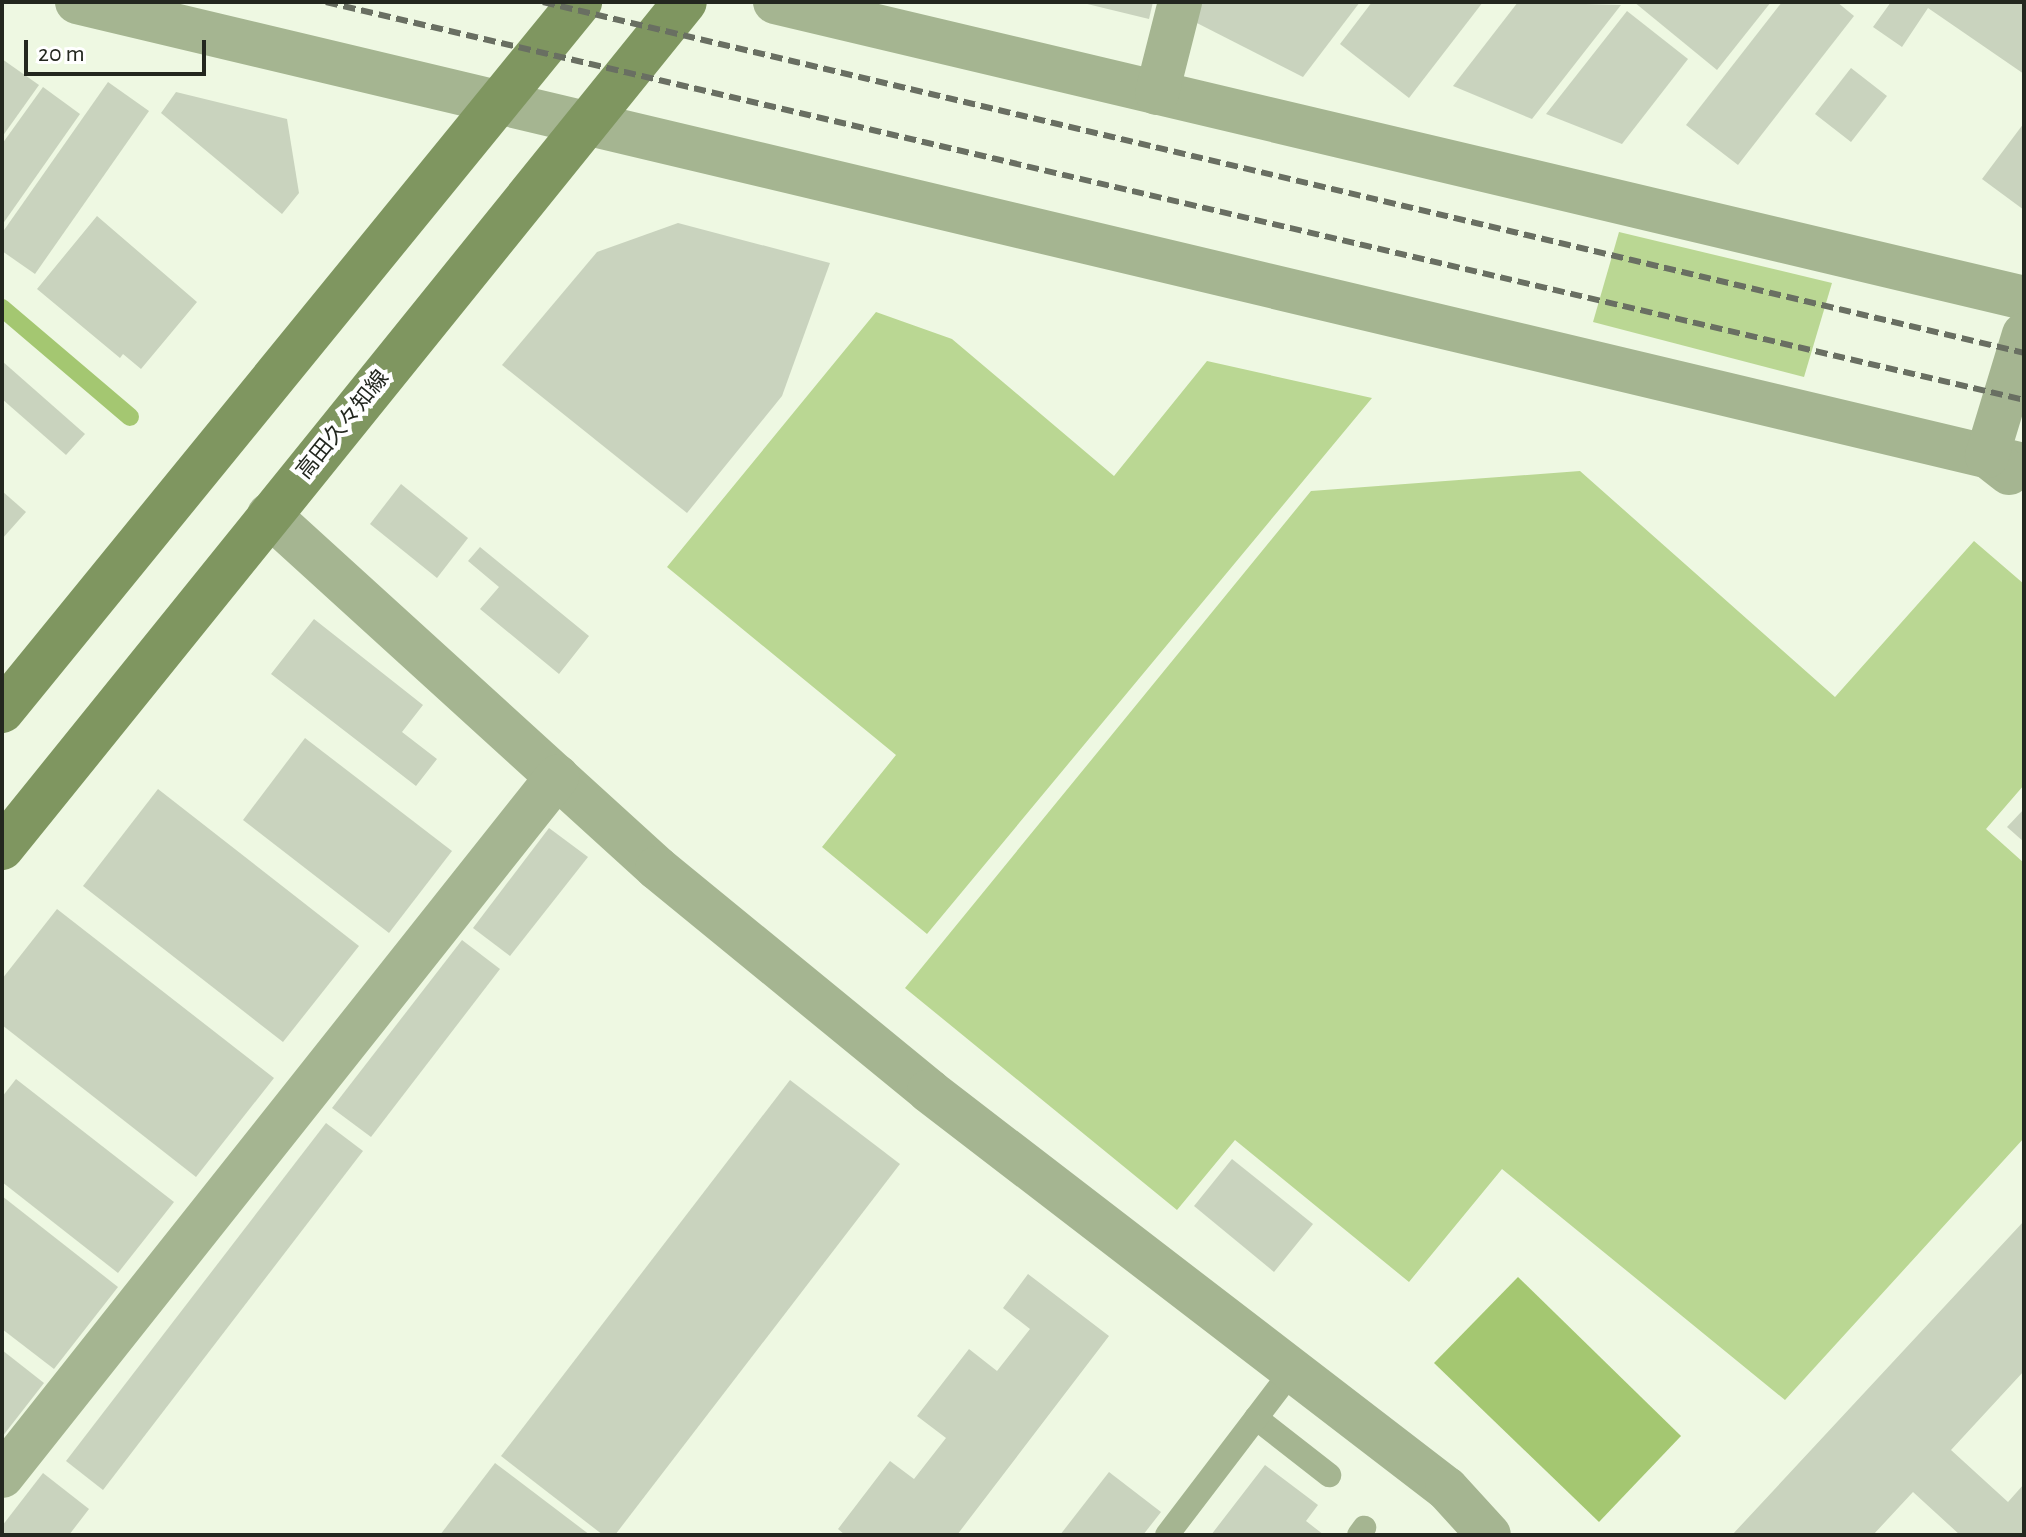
<!DOCTYPE html>
<html>
<head>
<meta charset="utf-8">
<style>
	body { margin:0 }
	#map { position:relative; width:2026px; height:1537px; overflow:hidden; background:#eef8e2; font-family:"Alegreya Sans","Noto Sans JP",sans-serif }
	div>[style] { position:absolute }
	[style*='--x'] { left:calc(var(--x)*1px); top:calc(var(--y)*1px); width:calc(var(--w)*1px); rotate:calc(var(--a)*1deg) }
	.green>* { inset:0; background:#bad793 }
	.water>* { inset:0; background:#a4c771 }
	.stream>* { height:18px; margin:-9px; padding:0 9px; transform-origin:9px; border-radius:9px; background:#a4c771 }
	.building>* { inset:0; background:#c9d3be }
	.lane>* { height:24px; margin:-12px; padding:0 12px; transform-origin:12px; border-radius:12px; background:#a5b591 }
	.street>* { height:44px; margin:-22px; padding:0 22px; transform-origin:22px; border-radius:22px; background:#a5b591 }
	.secondary>* { height:44px; margin:-22px; padding:0 22px; transform-origin:22px; border-radius:22px; background:#7f9660 }
	.rail>* { height:6px; margin-top:-3px; transform-origin:0; background:repeating-linear-gradient(90deg,#696f62 0 12px,transparent 0 18px) }
	span { translate:-50% -50%; white-space:nowrap; text-align:center; line-height:1.15; -webkit-text-stroke:8px #fff; paint-order:stroke }
	.street-label { font-size:22px; color:#23271f }
	.frame { position:absolute; inset:0; border:4px solid #23271f; pointer-events:none }
	.scale { position:absolute; left:24px; top:40px; width:182px; height:36px; box-sizing:border-box; border:4px solid #23271f; border-top:0; padding-left:10px; font-size:24px; line-height:28px; white-space:nowrap; color:#23271f; -webkit-text-stroke:6px #fff; paint-order:stroke }
</style>
</head>
<body>
<div id="map">
	<div class="green">
		<i style="clip-path:polygon(1619px 232px,1832px 283px,1804px 377px,1593px 322px)"></i>
		<i style="clip-path:polygon(876px 312px,952px 339px,1114px 476px,1207px 361px,1372px 398px,927px 934px,822px 847px,896px 755px,667px 567px)"></i>
		<i style="clip-path:polygon(1580px 471px,1835px 697px,1974px 541px,2024px 584px,2024px 785px,1986px 829px,2024px 863px,2024px 1138px,1785px 1400px,1502px 1169px,1409px 1282px,1235px 1140px,1177px 1210px,905px 988px,1311px 491px)"></i>
	</div>
	<div class="water">
		<i style="clip-path:polygon(1518px 1277px,1681px 1436px,1599px 1522px,1434px 1363px)"></i>
	</div>
	<div class="stream">
		<i style="--x:2;--y:308;--w:168;--a:40.4"></i>
	</div>
	<div class="building">
		<i style="clip-path:polygon(1079px 2px,1153px 2px,1149px 19px)"></i>
		<i style="clip-path:polygon(1201px 2px,1360px 2px,1303px 77px,1191px 20px)"></i>
		<i style="clip-path:polygon(1372px 2px,1483px 2px,1409px 98px,1340px 44px)"></i>
		<i style="clip-path:polygon(1518px 2px,1621px 5px,1532px 119px,1453px 86px)"></i>
		<i style="clip-path:polygon(1634px 2px,1771px 2px,1717px 70px)"></i>
		<i style="clip-path:polygon(1782px 2px,1837px 2px,1854px 16px,1738px 165px,1686px 125px)"></i>
		<i style="clip-path:polygon(1891px 2px,2024px 2px,2024px 74px,1928px 8px,1902px 47px,1873px 27px)"></i>
		<i style="clip-path:polygon(1627px 11px,1688px 59px,1622px 144px,1546px 114px)"></i>
		<i style="clip-path:polygon(2px 59px,39px 85px,2px 137px)"></i>
		<i style="clip-path:polygon(1851px 68px,1887px 96px,1851px 142px,1815px 114px)"></i>
		<i style="clip-path:polygon(108px 82px,149px 111px,35px 274px,2px 251px,2px 233px)"></i>
		<i style="clip-path:polygon(43px 87px,80px 114px,2px 225px,2px 144px)"></i>
		<i style="clip-path:polygon(176px 92px,287px 119px,299px 193px,282px 214px,161px 113px)"></i>
		<i style="clip-path:polygon(2024px 123px,2024px 210px,1982px 179px)"></i>
		<i style="clip-path:polygon(97px 216px,197px 302px,141px 369px,123px 354px,120px 358px,37px 289px)"></i>
		<i style="clip-path:polygon(678px 223px,830px 263px,782px 396px,687px 513px,502px 365px,597px 252px)"></i>
		<i style="clip-path:polygon(2px 361px,85px 434px,66px 455px,2px 399px)"></i>
		<i style="clip-path:polygon(401px 484px,468px 538px,437px 578px,370px 524px)"></i>
		<i style="clip-path:polygon(2px 491px,26px 512px,2px 539px)"></i>
		<i style="clip-path:polygon(480px 547px,589px 636px,559px 674px,480px 609px,499px 587px,468px 561px)"></i>
		<i style="clip-path:polygon(314px 619px,423px 705px,402px 732px,437px 759px,416px 786px,271px 674px)"></i>
		<i style="clip-path:polygon(305px 738px,452px 851px,389px 933px,243px 820px)"></i>
		<i style="clip-path:polygon(158px 789px,359px 946px,283px 1042px,83px 886px)"></i>
		<i style="clip-path:polygon(2024px 809px,2024px 842px,2007px 827px)"></i>
		<i style="clip-path:polygon(549px 828px,588px 857px,510px 956px,473px 928px)"></i>
		<i style="clip-path:polygon(57px 909px,274px 1078px,196px 1177px,2px 1025px,2px 979px)"></i>
		<i style="clip-path:polygon(462px 940px,500px 969px,371px 1137px,332px 1108px)"></i>
		<i style="clip-path:polygon(16px 1079px,174px 1202px,118px 1273px,2px 1182px,2px 1097px)"></i>
		<i style="clip-path:polygon(790px 1080px,900px 1164px,615px 1535px,603px 1535px,501px 1456px)"></i>
		<i style="clip-path:polygon(326px 1123px,363px 1151px,103px 1490px,66px 1461px)"></i>
		<i style="clip-path:polygon(1232px 1159px,1313px 1224px,1274px 1272px,1194px 1206px)"></i>
		<i style="clip-path:polygon(2px 1196px,118px 1287px,54px 1369px,2px 1329px)"></i>
		<i style="clip-path:polygon(2024px 1221px,2024px 1371px,1951px 1450px,2008px 1502px,2024px 1484px,2024px 1535px,1960px 1535px,1913px 1492px,1873px 1535px,1732px 1535px)"></i>
		<i style="clip-path:polygon(1028px 1274px,1109px 1336px,957px 1535px,845px 1535px,838px 1529px,890px 1461px,914px 1479px,946px 1438px,917px 1416px,969px 1349px,997px 1371px,1030px 1329px,1003px 1308px)"></i>
		<i style="clip-path:polygon(2px 1350px,44px 1383px,2px 1437px)"></i>
		<i style="clip-path:polygon(495px 1463px,590px 1535px,440px 1535px)"></i>
		<i style="clip-path:polygon(1265px 1465px,1318px 1505px,1306px 1521px,1324px 1535px,1211px 1535px)"></i>
		<i style="clip-path:polygon(1109px 1472px,1161px 1512px,1143px 1535px,1060px 1535px)"></i>
		<i style="clip-path:polygon(43px 1473px,89px 1509px,69px 1535px,2px 1535px,2px 1526px)"></i>
	</div>
	<div class="lane">
		<i style="--x:1256;--y:1418;--w:93;--a:38"></i>
		<i style="--x:1167;--y:1535;--w:205;--a:-52.7"></i>
		<i style="--x:1359;--y:1535;--w:9;--a:-54"></i>
	</div>
	<div class="street">
		<i style="--x:77;--y:2;--w:2001;--a:13.38"></i>
		<i style="--x:775;--y:2;--w:1284;--a:13.33"></i>
		<i style="--x:1157;--y:93;--w:94;--a:-75.8"></i>
		<i style="--x:2009;--y:473;--w:28;--a:-142"></i>
		<i style="--x:1987;--y:456;--w:127;--a:-73.1"></i>
		<i style="--x:269;--y:515;--w:525;--a:42.3"></i>
		<i style="--x:657;--y:868;--w:352;--a:39.3"></i>
		<i style="--x:929;--y:1091;--w:653;--a:37.54"></i>
		<i style="--x:1447;--y:1489;--w:62;--a:47.6"></i>
		<i style="--x:2;--y:1476;--w:893;--a:-51.55"></i>
	</div>
	<div class="secondary">
		<i style="--x:2;--y:711;--w:915;--a:-50.81"></i>
		<i style="--x:2;--y:848;--w:1087;--a:-51.09"></i>
	</div>
	<div class="rail">
		<i style="--x:326;--y:2;--w:1744;--a:13.19"></i>
		<i style="--x:543;--y:2;--w:1522;--a:13.33"></i>
	</div>
	<div class="street-label">
		<span style="left:343px;top:425px;rotate:-51deg">高田久々知線</span>
	</div>
	<div class="frame"></div>
	<div class="scale">20 m</div>
</div>
</body>
</html>
